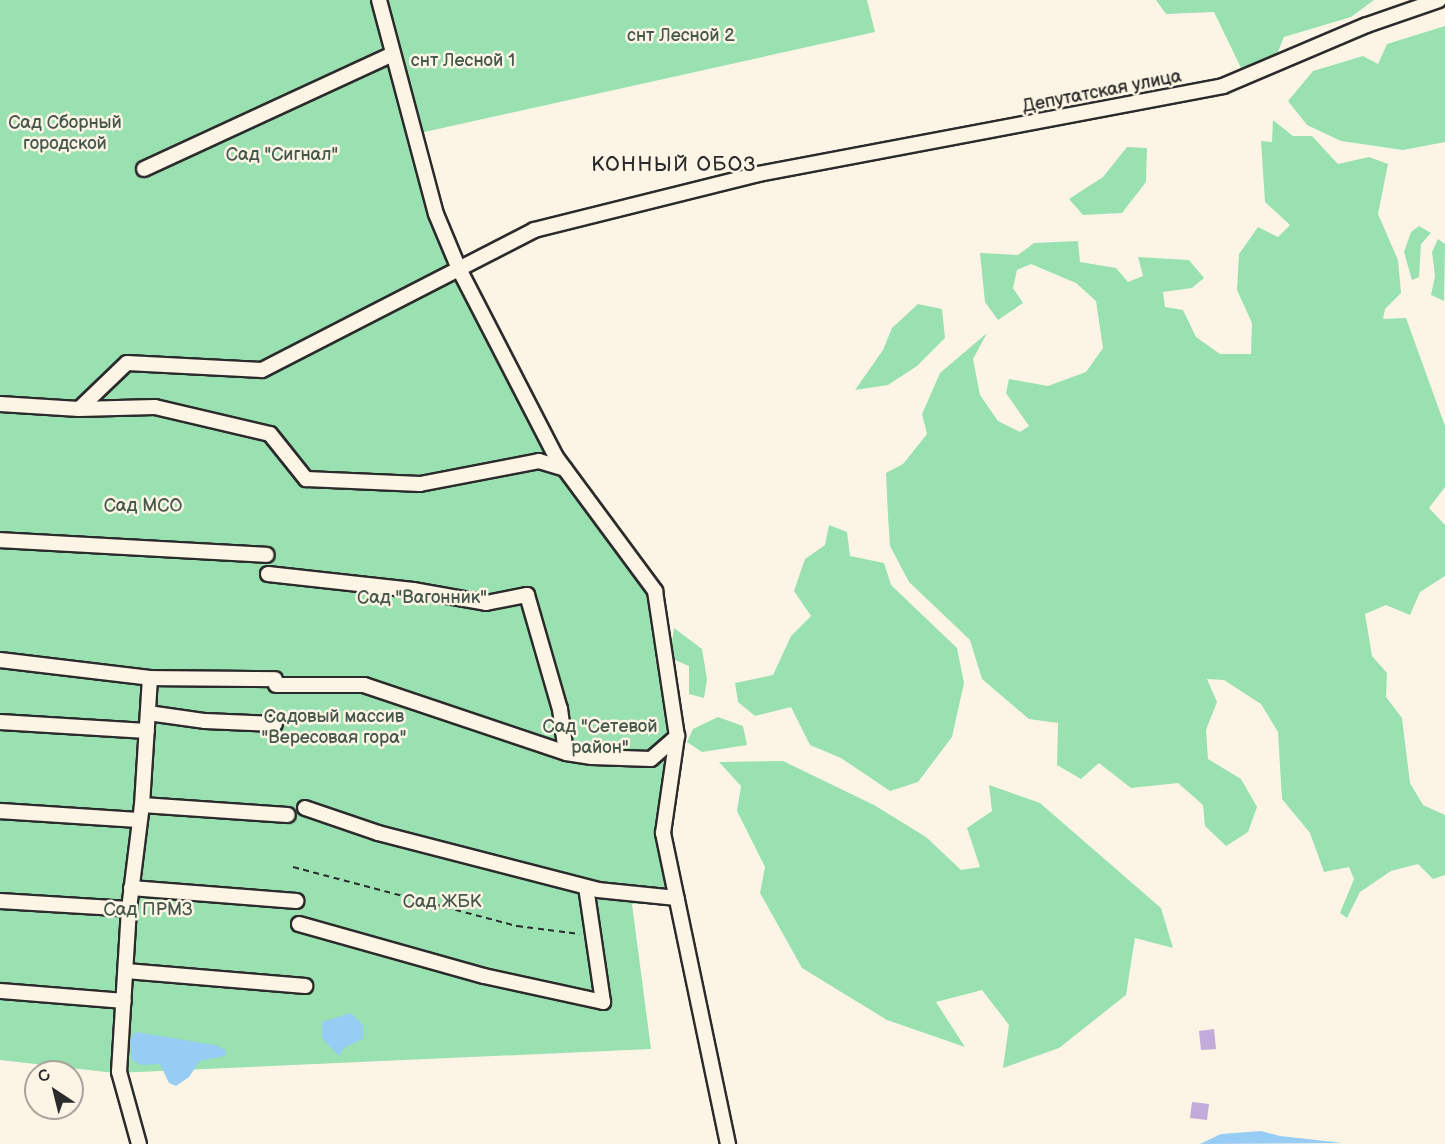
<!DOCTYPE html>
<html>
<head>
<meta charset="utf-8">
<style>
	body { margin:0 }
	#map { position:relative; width:1445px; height:1144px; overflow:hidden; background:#fcf5e5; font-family:"Balsamiq Sans",sans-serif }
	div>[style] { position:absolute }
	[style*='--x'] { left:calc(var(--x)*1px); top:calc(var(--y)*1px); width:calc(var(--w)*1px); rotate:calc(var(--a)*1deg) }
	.green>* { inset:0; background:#99e1b0 }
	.water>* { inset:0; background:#97ccf5 }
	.building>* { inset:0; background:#c2aad9 }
	.path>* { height:2px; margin-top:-1px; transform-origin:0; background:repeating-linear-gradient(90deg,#2b2b2b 0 6px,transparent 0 10.5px) }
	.roads { filter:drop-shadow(2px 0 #2b2b2b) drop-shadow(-2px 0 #2b2b2b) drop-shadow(0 2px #2b2b2b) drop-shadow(0 -2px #2b2b2b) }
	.minor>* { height:14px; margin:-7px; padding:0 7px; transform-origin:7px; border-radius:7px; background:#fcf5e5 }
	span { translate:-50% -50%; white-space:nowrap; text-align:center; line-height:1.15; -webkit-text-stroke:5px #fcf5e5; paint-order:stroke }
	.park-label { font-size:18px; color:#46584c }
	.street-label { font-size:18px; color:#2b2b2b }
	.neighbourhood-label { font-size:20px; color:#2b2b2b; letter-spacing:1.5px }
	.north { position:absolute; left:24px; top:1060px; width:60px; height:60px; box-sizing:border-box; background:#fcf5e5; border:2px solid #a8a49b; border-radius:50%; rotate:325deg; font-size:16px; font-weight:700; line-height:24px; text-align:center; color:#2b2b2b }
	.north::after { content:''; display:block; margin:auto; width:21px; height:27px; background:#2b2b2b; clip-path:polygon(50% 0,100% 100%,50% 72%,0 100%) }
</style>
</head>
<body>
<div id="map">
	<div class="green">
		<i style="clip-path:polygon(0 0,867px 0,875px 32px,420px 133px,446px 221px,462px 256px,456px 258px,471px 309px,562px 477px,650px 597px,670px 735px,656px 830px,668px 902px,632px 904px,651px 1049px,115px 1073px,0 1060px)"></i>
		<i style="clip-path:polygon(1156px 0,1374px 0,1351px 17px,1284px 37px,1274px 61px,1242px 70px,1214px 12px,1166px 14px)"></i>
		<i style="clip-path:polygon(1445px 26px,1445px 142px,1403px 150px,1341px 141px,1307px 125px,1288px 101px,1313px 71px,1363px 56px,1378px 64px,1387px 44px)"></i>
		<i style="clip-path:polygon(1273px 120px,1293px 136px,1312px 136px,1338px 164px,1369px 157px,1388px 164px,1378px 214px,1398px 260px,1401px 293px,1385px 309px,1383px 319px,1406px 318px,1445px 426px,1445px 487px,1429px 508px,1445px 525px,1445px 576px,1420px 592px,1410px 615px,1386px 605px,1365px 614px,1372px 656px,1387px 673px,1386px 697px,1402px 718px,1410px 783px,1423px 805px,1445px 815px,1445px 875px,1433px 879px,1418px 864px,1391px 871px,1360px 892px,1347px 918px,1340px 913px,1354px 879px,1349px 867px,1324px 872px,1310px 833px,1282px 799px,1278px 732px,1261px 704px,1224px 680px,1207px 679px,1217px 702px,1206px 730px,1208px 759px,1241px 779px,1257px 807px,1248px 832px,1226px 846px,1205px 826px,1203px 805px,1178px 783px,1131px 788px,1099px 763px,1081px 779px,1057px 765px,1058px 723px,1029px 719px,982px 679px,970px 640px,909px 582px,890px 546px,888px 516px,886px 473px,903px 464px,927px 434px,922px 414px,940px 373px,987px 333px,973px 359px,980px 395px,998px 421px,1020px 432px,1029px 426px,1006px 393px,1009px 379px,1048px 386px,1086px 372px,1103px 348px,1096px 301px,1076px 283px,1031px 264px,1017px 270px,1013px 288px,1023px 303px,998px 320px,985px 302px,980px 253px,1018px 255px,1034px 243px,1078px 241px,1080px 262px,1116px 268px,1128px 282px,1143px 276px,1138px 257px,1189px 260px,1204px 278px,1192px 288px,1163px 292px,1165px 307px,1183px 310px,1196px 337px,1220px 354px,1251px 354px,1252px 323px,1237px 290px,1239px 254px,1258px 227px,1278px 237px,1290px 225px,1265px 202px,1261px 141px,1272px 142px)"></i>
		<i style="clip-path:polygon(1127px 147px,1147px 148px,1146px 182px,1122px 213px,1083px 215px,1069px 199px,1103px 177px)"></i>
		<i style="clip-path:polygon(1419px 226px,1431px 233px,1421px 244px,1419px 277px,1412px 280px,1404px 252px,1411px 232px)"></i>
		<i style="clip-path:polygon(1438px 239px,1445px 244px,1444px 301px,1431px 295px,1435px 276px,1432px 252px)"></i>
		<i style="clip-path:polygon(918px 304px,942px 309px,945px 338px,917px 366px,888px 385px,855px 390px,883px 350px,892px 328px)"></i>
		<i style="clip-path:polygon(829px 525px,847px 532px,850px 556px,884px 563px,891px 585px,957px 648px,964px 683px,952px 737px,918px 782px,890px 791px,841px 758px,810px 745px,791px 707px,755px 716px,738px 702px,735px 683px,773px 675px,791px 636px,811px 616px,794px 591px,805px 559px,825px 545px)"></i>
		<i style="clip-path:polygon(674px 628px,702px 649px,707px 679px,704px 698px,689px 694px,689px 666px,670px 658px)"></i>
		<i style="clip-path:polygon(718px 717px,743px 726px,747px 745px,702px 752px,687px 742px,693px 729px)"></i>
		<i style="clip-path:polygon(783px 761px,874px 805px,926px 837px,961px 870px,980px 867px,967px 828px,992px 811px,989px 785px,1040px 803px,1161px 908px,1173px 948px,1135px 938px,1126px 995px,1059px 1048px,1003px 1068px,1009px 1025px,982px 990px,936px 1002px,965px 1047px,887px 1020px,802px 968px,760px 893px,765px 867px,737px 811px,741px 786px,719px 762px)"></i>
	</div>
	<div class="water">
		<i style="clip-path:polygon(351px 1013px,363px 1025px,363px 1039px,345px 1047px,339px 1056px,322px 1038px,322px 1022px)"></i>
		<i style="clip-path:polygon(135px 1032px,215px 1045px,226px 1050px,225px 1056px,200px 1061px,189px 1077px,176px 1086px,169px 1083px,160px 1064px,142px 1065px,132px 1060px,130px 1041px)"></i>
		<i style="clip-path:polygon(1261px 1131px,1280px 1136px,1343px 1143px,1200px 1144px,1221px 1134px)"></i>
	</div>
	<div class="building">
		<i style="clip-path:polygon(1214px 1029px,1216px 1049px,1201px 1050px,1199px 1031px)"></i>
		<i style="clip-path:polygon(1192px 1102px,1209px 1104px,1207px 1120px,1190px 1118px)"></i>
	</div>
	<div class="path">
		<i style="--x:293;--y:867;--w:232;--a:14.8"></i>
		<i style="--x:517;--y:926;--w:63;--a:7.4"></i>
	</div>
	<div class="roads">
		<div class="minor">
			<i style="--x:379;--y:0;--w:221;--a:75.1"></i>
			<i style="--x:436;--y:214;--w:60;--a:67.3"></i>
			<i style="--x:459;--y:269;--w:212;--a:62.7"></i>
			<i style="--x:556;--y:457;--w:167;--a:53.5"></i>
			<i style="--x:655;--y:591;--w:147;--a:81.4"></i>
			<i style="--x:677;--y:736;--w:98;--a:98.2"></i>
			<i style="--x:663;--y:833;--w:318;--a:78.2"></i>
			<i style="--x:144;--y:169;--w:274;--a:-24.8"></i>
			<i style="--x:0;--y:404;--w:79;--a:3.6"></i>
			<i style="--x:79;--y:409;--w:66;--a:-43.8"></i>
			<i style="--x:127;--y:363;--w:135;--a:3"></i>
			<i style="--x:262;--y:370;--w:306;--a:-27.2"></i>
			<i style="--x:534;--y:230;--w:231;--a:-14"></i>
			<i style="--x:758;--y:174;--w:473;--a:-10.7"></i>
			<i style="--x:1223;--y:86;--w:156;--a:-23"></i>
			<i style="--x:1367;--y:25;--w:76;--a:-19.1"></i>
			<i style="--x:79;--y:409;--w:76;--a:-1.5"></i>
			<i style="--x:155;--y:407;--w:118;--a:13.2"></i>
			<i style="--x:270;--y:434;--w:58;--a:51.3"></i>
			<i style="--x:306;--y:479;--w:114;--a:2.5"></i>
			<i style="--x:420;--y:484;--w:121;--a:-10.9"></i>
			<i style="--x:539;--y:461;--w:27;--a:17"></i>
			<i style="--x:0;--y:540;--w:267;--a:3.2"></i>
			<i style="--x:268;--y:574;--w:146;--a:6.3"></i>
			<i style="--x:413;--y:590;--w:74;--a:10.1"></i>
			<i style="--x:486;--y:603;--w:42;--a:-11"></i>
			<i style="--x:527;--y:595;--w:119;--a:73.9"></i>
			<i style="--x:560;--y:709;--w:44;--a:82.2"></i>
			<i style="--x:0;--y:660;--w:151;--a:6.8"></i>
			<i style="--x:276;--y:685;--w:88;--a:0"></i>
			<i style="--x:364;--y:685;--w:213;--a:18.6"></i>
			<i style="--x:566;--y:753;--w:26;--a:9"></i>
			<i style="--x:592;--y:757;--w:59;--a:1.9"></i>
			<i style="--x:651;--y:759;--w:35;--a:-41"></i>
			<i style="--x:148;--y:713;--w:58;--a:8"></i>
			<i style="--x:205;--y:721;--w:70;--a:2.5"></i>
			<i style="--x:0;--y:722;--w:147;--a:3.5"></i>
			<i style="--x:142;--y:805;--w:127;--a:-86.4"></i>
			<i style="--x:150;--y:678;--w:125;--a:0.5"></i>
			<i style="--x:305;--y:808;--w:77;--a:18.9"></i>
			<i style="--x:378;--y:833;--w:227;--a:14.5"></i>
			<i style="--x:598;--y:890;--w:79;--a:5.8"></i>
			<i style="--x:0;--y:811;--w:139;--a:3.7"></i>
			<i style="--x:131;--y:888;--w:166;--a:4.5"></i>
			<i style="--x:0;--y:901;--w:129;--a:3.5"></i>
			<i style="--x:299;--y:924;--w:192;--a:15.7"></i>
			<i style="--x:484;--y:976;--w:122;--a:12.3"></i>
			<i style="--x:603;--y:1002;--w:116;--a:-98.4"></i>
			<i style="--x:126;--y:971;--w:180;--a:4.8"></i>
			<i style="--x:0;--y:991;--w:124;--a:4.6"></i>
			<i style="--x:139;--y:1144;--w:75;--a:-105.5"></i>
			<i style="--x:119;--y:1072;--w:163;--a:-86.5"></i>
			<i style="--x:129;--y:909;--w:105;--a:-82.9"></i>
			<i style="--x:142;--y:805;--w:146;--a:3.9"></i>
		</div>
	</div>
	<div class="park-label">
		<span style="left:681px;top:36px">снт Лесной 2</span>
		<span style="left:463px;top:61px">снт Лесной 1</span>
		<span style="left:65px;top:134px">Сад Сборный<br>городской</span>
		<span style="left:282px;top:155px">Сад "Сигнал"</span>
		<span style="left:143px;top:506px">Сад МСО</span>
		<span style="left:422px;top:598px">Сад "Вагонник"</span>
		<span style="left:334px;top:728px">Садовый массив<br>"Вересовая гора"</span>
		<span style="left:600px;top:738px">Сад "Сетевой<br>район"</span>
		<span style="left:442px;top:902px">Сад ЖБК</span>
		<span style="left:148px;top:910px">Сад ПРМЗ</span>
	</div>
	<div class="street-label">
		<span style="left:1102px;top:92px;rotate:-11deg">Депутатская улица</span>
	</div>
	<div class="neighbourhood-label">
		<span style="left:674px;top:165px">КОННЫЙ ОБОЗ</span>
	</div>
	<div class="north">С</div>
</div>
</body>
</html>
